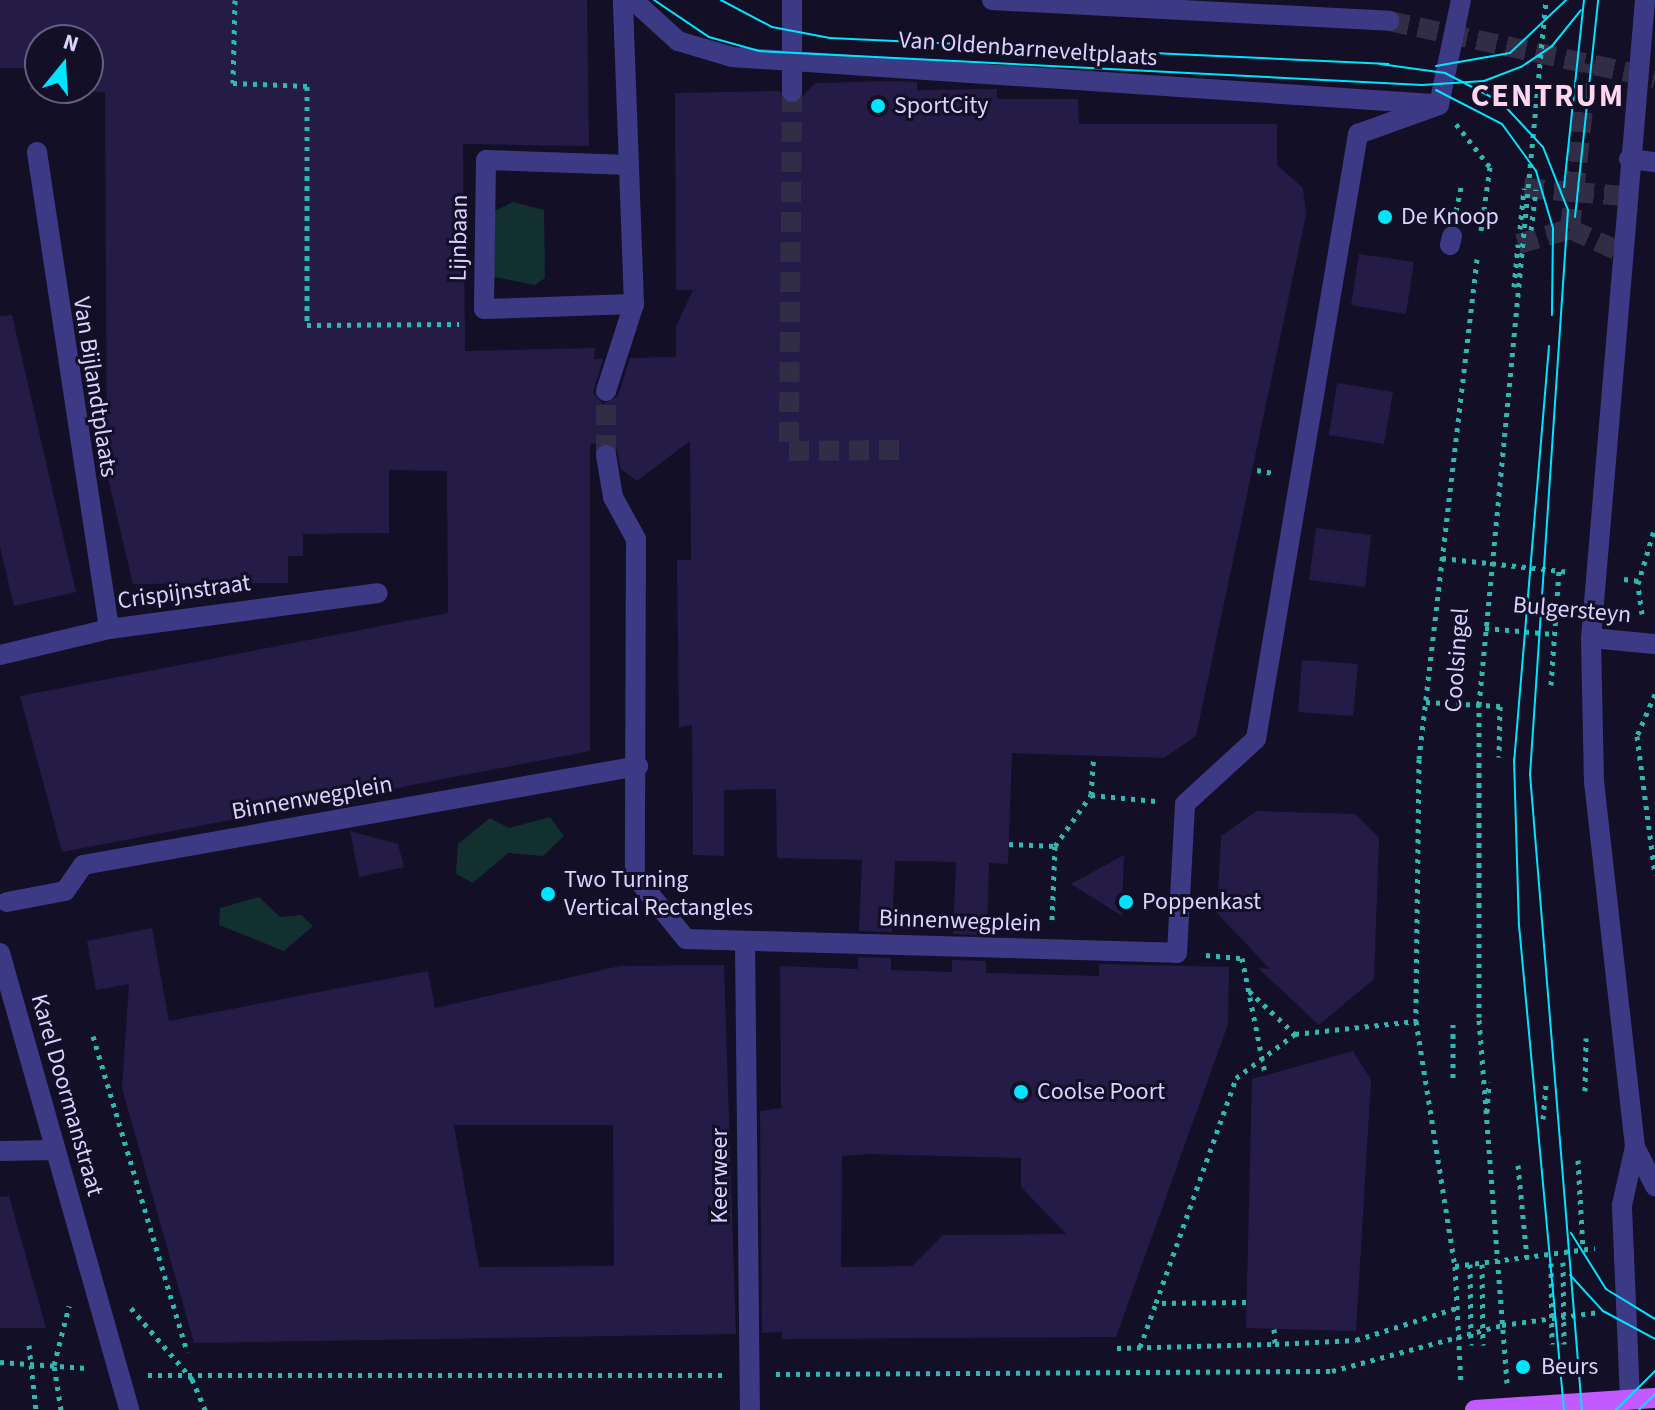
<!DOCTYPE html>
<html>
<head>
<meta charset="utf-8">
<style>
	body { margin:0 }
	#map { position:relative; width:1655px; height:1410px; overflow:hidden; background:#130f26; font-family:"Source Sans 3",sans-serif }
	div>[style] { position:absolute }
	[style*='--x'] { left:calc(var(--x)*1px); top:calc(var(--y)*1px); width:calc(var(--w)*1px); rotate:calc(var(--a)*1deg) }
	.green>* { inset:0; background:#12302f }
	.building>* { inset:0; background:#241b47 }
	.minor-tunnel>* { height:20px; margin-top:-10px; transform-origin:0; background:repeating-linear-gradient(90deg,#312d47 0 20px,transparent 0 30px) }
	.path>* { height:5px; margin-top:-2.5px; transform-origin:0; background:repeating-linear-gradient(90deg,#2fb8b0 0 4px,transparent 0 10px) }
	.minor>* { height:20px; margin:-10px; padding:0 10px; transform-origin:10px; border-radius:10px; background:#3d3a85 }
	.major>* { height:20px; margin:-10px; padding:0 10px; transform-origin:10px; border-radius:10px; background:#c25bff }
	.tram>* { height:2px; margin:-1px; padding:0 1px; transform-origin:1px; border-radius:1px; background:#00e5ff }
	.dots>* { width:22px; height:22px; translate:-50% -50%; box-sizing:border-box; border:4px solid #130f26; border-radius:50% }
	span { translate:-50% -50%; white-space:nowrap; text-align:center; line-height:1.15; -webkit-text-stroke:6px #130f26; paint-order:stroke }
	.street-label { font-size:24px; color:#d9d4ff }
	.poi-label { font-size:24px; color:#d9d4ff }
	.left { translate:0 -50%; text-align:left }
	.district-label { font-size:32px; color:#ffd6f0; font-weight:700; letter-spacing:2px }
	.north { position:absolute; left:24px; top:24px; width:80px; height:80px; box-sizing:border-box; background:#130f26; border:2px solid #625e7d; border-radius:50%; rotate:18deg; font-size:22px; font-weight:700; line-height:32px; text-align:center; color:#d9d4ff }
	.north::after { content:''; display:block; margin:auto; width:28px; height:36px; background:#00e5ff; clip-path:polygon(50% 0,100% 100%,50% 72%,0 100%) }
</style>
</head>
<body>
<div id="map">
	<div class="green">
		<i style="clip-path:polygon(513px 202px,544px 210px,545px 278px,535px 285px,494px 277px,493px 212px)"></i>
		<i style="clip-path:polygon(550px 817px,564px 836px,543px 856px,508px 853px,473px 883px,456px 874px,458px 844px,490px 818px,509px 828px)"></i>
		<i style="clip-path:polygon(259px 897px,280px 917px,301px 915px,313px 926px,284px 951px,219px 925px,220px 908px)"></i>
	</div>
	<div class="building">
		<i style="clip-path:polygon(evenodd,0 0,587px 0,589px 146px,463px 144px,465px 351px,595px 348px,594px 359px,603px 359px,593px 393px,603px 404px,618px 396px,630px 358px,676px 357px,676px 326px,693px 290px,676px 290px,675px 93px,779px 91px,793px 105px,816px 83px,890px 81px,917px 82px,917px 90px,997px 89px,997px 99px,1078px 99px,1079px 124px,1277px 124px,1277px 165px,1303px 188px,1306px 215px,1196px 736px,1164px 758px,1012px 753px,1008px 864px,989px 863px,987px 935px,953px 934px,956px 862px,895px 861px,892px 932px,859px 931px,862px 860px,777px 858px,776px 789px,724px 790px,724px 856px,693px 855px,692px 725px,679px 727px,677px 560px,691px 560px,690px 441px,637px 481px,621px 469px,616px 447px,605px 442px,590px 444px,590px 751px,62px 852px,20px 696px,448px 613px,447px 471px,389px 470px,389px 533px,303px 534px,303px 556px,288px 556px,288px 583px,133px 584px,107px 474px,105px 92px,30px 90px,32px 68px,0 68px,0 0,40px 40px,88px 40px,88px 88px,40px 88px,40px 40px)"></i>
		<i style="clip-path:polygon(1359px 254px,1414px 262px,1406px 314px,1351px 305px)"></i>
		<i style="clip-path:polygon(12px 315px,76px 592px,14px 606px,0 547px,0 316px)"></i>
		<i style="clip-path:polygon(1337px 383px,1393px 392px,1384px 444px,1329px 435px)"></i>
		<i style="clip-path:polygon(1316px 528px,1371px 535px,1365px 587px,1309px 580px)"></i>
		<i style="clip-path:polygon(1302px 660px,1358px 664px,1353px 716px,1298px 712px)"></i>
		<i style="clip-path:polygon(1257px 811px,1355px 814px,1379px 838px,1374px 979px,1319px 1025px,1258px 968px,1270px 969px,1217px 913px,1221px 836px)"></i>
		<i style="clip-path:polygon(350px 831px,398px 844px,404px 867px,359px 877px)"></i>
		<i style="clip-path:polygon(1124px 855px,1123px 879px,1122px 916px,1071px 884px)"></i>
		<i style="clip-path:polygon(evenodd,152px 928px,169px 1021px,428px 971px,435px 1008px,620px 966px,724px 965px,736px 1334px,194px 1343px,122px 1088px,129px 984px,96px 990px,87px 941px,152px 928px,454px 1125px,613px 1125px,614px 1266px,479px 1267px,454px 1125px)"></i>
		<i style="clip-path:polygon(evenodd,858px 957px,891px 958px,891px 970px,952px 972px,952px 960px,986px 961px,986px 973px,1099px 976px,1099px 964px,1229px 967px,1228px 1024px,1116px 1337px,782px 1339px,782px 1332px,762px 1333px,760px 1111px,781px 1108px,780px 966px,858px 969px,858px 957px,867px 1154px,1021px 1158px,1021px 1187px,1066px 1234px,943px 1235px,912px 1266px,841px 1267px,842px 1156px,867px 1154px)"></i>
		<i style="clip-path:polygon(1353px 1051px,1371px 1080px,1356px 1331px,1246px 1328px,1252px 1079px)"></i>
		<i style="clip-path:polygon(9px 1196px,46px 1328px,0 1328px,0 1197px)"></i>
	</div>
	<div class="minor-tunnel">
		<i style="--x:1389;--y:21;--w:272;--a:12.1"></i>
		<i style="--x:792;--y:92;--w:359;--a:90.5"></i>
		<i style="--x:789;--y:451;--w:112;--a:-0.5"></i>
		<i style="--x:1524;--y:188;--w:50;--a:4.6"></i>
		<i style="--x:1574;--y:192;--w:129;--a:-83.8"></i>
		<i style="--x:1570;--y:229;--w:56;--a:24.3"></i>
		<i style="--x:1518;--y:244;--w:54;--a:-16.1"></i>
		<i style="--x:1570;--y:229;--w:37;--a:-84"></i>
		<i style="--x:1574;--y:192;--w:51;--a:4.5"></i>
		<i style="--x:606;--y:455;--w:64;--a:-90"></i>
	</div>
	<div class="path">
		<i style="--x:235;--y:0;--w:83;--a:91.4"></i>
		<i style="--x:233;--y:83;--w:74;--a:2.3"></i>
		<i style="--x:307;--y:86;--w:239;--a:90"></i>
		<i style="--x:307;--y:325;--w:152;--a:-0.4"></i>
		<i style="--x:1456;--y:124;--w:55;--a:51.7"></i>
		<i style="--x:1490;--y:167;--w:64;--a:98.1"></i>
		<i style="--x:1456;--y:211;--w:25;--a:-78"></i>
		<i style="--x:1520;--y:229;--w:41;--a:-84.4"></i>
		<i style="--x:1531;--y:230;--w:41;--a:-83"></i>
		<i style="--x:1477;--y:259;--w:503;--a:96.62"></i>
		<i style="--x:1419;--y:759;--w:262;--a:90.7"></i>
		<i style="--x:1416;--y:1021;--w:248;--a:81"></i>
		<i style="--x:1455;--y:1266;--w:141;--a:-7.3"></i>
		<i style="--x:1514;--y:287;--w:43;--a:-84.7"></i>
		<i style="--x:1257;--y:470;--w:15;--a:11"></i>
		<i style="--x:1442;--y:558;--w:129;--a:6.2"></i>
		<i style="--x:1624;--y:579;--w:15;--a:8"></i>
		<i style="--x:1642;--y:614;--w:30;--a:-98"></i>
		<i style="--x:1638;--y:584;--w:59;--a:-73.4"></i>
		<i style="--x:1485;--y:628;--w:69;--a:5"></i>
		<i style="--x:1551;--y:685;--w:114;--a:-86"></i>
		<i style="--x:1655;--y:694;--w:46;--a:113.2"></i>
		<i style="--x:1637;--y:736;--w:140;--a:82.6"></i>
		<i style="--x:1426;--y:702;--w:74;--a:3.1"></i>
		<i style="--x:1500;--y:706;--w:51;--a:91.1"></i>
		<i style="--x:1091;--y:795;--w:39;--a:-86"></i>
		<i style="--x:1009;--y:844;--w:46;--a:2.5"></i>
		<i style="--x:1055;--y:846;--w:74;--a:92.3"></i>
		<i style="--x:1055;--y:846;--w:62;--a:-54.8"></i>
		<i style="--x:1091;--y:795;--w:65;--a:5.3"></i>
		<i style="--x:1206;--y:955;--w:36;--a:5"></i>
		<i style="--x:1242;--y:958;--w:117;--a:78.7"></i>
		<i style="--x:1249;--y:991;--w:63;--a:43.1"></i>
		<i style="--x:1453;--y:1024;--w:57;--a:90"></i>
		<i style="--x:93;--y:1036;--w:330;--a:73.4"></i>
		<i style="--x:1585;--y:1091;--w:53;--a:-88.9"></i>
		<i style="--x:1487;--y:1112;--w:30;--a:-86"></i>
		<i style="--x:1543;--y:1119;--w:34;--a:-85"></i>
		<i style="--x:1578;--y:1160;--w:90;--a:86.8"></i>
		<i style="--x:1518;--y:1165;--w:93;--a:84.5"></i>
		<i style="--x:1563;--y:1262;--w:82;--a:89.3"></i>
		<i style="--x:1551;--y:1263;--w:81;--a:89.3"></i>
		<i style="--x:1470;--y:1264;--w:81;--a:89.3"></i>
		<i style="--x:1482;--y:1264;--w:81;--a:89.3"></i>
		<i style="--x:1455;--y:1266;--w:119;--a:87.1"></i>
		<i style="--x:1246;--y:1302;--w:90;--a:179.4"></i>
		<i style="--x:1156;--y:1303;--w:239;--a:-70.4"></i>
		<i style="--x:1236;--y:1078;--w:74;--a:-36.7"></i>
		<i style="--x:1295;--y:1034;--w:122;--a:-6.1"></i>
		<i style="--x:131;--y:1308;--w:94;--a:49.3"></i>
		<i style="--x:192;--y:1379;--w:34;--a:67"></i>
		<i style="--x:1274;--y:1329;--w:15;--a:86"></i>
		<i style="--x:1275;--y:1344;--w:81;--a:-2.8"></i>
		<i style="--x:1356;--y:1340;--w:105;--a:-17.7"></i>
		<i style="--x:29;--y:1345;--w:65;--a:83.9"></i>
		<i style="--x:1140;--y:1347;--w:47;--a:-70"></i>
		<i style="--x:1117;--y:1348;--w:158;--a:-1.5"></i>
		<i style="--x:0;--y:1362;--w:87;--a:3.9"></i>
		<i style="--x:776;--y:1374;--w:556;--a:-0.31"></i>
		<i style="--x:1332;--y:1371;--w:176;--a:-15.1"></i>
		<i style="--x:1502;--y:1325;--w:98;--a:-7.6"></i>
		<i style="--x:148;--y:1375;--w:574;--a:0"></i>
		<i style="--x:1507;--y:1383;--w:367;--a:-94.4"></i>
		<i style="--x:1479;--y:1017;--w:312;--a:-90"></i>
		<i style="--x:1479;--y:705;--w:708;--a:-84.57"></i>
		<i style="--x:61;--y:1410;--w:46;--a:-98.8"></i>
		<i style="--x:54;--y:1365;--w:61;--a:-75.7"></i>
	</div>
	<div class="minor">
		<i style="--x:633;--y:0;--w:61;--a:42.3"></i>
		<i style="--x:678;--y:41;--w:56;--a:16.5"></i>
		<i style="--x:732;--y:57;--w:702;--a:3.84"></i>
		<i style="--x:792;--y:0;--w:92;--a:90"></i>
		<i style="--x:992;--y:0;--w:398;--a:3"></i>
		<i style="--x:37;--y:152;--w:482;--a:81.4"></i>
		<i style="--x:1629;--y:159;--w:26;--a:7"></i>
		<i style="--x:629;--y:165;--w:143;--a:-178"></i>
		<i style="--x:486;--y:160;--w:149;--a:90.8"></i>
		<i style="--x:484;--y:309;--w:150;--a:-1.9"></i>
		<i style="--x:1450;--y:245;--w:9;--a:-77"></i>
		<i style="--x:606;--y:391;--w:91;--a:-72.2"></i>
		<i style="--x:634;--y:304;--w:304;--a:-92.1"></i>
		<i style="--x:606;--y:455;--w:43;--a:80.5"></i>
		<i style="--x:613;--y:497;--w:48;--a:61.3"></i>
		<i style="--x:636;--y:539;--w:337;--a:90.2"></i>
		<i style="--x:635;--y:876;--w:81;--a:51"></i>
		<i style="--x:686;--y:939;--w:491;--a:1.6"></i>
		<i style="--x:1177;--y:953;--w:149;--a:-86.9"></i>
		<i style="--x:1185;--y:804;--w:96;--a:-42.5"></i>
		<i style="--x:1256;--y:739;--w:614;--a:-80.43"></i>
		<i style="--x:1358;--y:134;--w:86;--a:-19.7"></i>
		<i style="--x:1439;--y:105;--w:107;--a:-78.2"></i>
		<i style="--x:1591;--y:638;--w:64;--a:5.4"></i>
		<i style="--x:0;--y:655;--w:112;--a:-13.4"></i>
		<i style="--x:109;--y:629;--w:271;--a:-7.6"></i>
		<i style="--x:7;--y:902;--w:59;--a:-10.7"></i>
		<i style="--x:65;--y:891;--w:32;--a:-55"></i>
		<i style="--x:83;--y:865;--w:564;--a:-10.11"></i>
		<i style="--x:745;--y:941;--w:469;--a:89.4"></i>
		<i style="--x:0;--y:953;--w:475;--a:74.2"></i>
		<i style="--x:1635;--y:1147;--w:44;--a:62.9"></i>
		<i style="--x:0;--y:1151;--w:55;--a:-1"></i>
		<i style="--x:1630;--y:1399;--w:194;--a:-92.4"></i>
		<i style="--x:1622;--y:1205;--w:59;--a:-77.4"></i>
		<i style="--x:1635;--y:1147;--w:366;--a:-96.4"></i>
		<i style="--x:1594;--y:783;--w:145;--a:-91.2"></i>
		<i style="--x:1591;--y:638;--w:640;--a:-85.16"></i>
	</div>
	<div class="major">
		<i style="--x:1475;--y:1410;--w:180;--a:-3.8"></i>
	</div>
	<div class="tram">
		<i style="--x:654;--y:0;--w:66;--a:33.9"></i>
		<i style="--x:709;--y:37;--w:52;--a:15.6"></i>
		<i style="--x:759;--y:51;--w:664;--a:2.94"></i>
		<i style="--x:1422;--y:85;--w:62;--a:-3.7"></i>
		<i style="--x:1484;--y:81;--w:40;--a:-21"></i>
		<i style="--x:1521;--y:67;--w:37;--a:-34"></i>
		<i style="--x:1552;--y:46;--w:46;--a:-51.1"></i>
		<i style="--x:721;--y:0;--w:58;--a:27.9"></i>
		<i style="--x:772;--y:27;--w:59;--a:10.7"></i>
		<i style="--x:830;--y:38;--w:559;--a:2.67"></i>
		<i style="--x:1380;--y:64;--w:66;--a:7.9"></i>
		<i style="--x:1445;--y:73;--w:63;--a:27.4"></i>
		<i style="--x:1501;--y:102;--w:62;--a:47"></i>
		<i style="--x:1543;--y:147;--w:68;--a:68.4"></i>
		<i style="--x:1568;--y:210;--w:565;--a:93.85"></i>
		<i style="--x:1530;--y:774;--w:638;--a:85.33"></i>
		<i style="--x:1436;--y:66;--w:75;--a:-10"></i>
		<i style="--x:1510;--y:53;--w:77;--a:-43.4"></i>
		<i style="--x:1436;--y:90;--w:74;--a:27.3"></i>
		<i style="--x:1502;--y:124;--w:58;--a:54.1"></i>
		<i style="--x:1536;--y:171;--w:59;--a:73.4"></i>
		<i style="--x:1553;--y:228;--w:87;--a:90.7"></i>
		<i style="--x:1564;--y:187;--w:188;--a:-83.9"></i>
		<i style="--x:1575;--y:217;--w:218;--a:-83.9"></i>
		<i style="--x:1549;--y:346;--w:414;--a:94.8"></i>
		<i style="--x:1514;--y:759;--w:166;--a:88.3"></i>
		<i style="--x:1519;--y:925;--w:487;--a:84.7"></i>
		<i style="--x:1571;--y:1233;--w:66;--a:58"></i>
		<i style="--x:1606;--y:1289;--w:57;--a:31.5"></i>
		<i style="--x:1570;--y:1275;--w:49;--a:47.5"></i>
		<i style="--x:1603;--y:1311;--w:59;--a:28.3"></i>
		<i style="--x:1616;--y:1410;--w:55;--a:-45"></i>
		<i style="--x:1639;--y:1410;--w:23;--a:-45"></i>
	</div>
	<div class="dots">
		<i style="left:878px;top:106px;background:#00e5ff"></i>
		<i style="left:1385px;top:217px;background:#00e5ff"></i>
		<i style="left:548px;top:894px;background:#00e5ff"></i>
		<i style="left:1126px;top:902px;background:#00e5ff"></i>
		<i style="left:1021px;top:1092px;background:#00e5ff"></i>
		<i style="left:1523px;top:1367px;background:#00e5ff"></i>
	</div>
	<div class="street-label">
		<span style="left:1028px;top:49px;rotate:4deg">Van Oldenbarneveltplaats</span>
		<span style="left:459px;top:238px;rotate:-89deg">Lijnbaan</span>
		<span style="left:95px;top:387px;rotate:81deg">Van Bijlandtplaats</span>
		<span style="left:184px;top:592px;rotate:-8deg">Crispijnstraat</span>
		<span style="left:1572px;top:610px;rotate:5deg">Bulgersteyn</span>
		<span style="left:1457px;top:660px;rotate:-86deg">Coolsingel</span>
		<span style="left:312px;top:798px;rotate:-10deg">Binnenwegplein</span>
		<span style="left:960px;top:921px;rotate:2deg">Binnenwegplein</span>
		<span style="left:67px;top:1095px;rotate:74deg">Karel Doormanstraat</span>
		<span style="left:720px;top:1176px;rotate:-90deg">Keerweer</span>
	</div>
	<div class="poi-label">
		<span class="left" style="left:894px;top:106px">SportCity</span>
		<span class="left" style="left:1401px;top:217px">De Knoop</span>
		<span class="left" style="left:564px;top:894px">Two Turning<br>Vertical Rectangles</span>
		<span class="left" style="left:1142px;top:902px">Poppenkast</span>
		<span class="left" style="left:1037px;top:1092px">Coolse Poort</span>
		<span class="left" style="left:1541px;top:1367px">Beurs</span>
	</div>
	<div class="district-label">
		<span style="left:1548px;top:96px">CENTRUM</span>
	</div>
	<div class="north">N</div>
</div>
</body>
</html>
